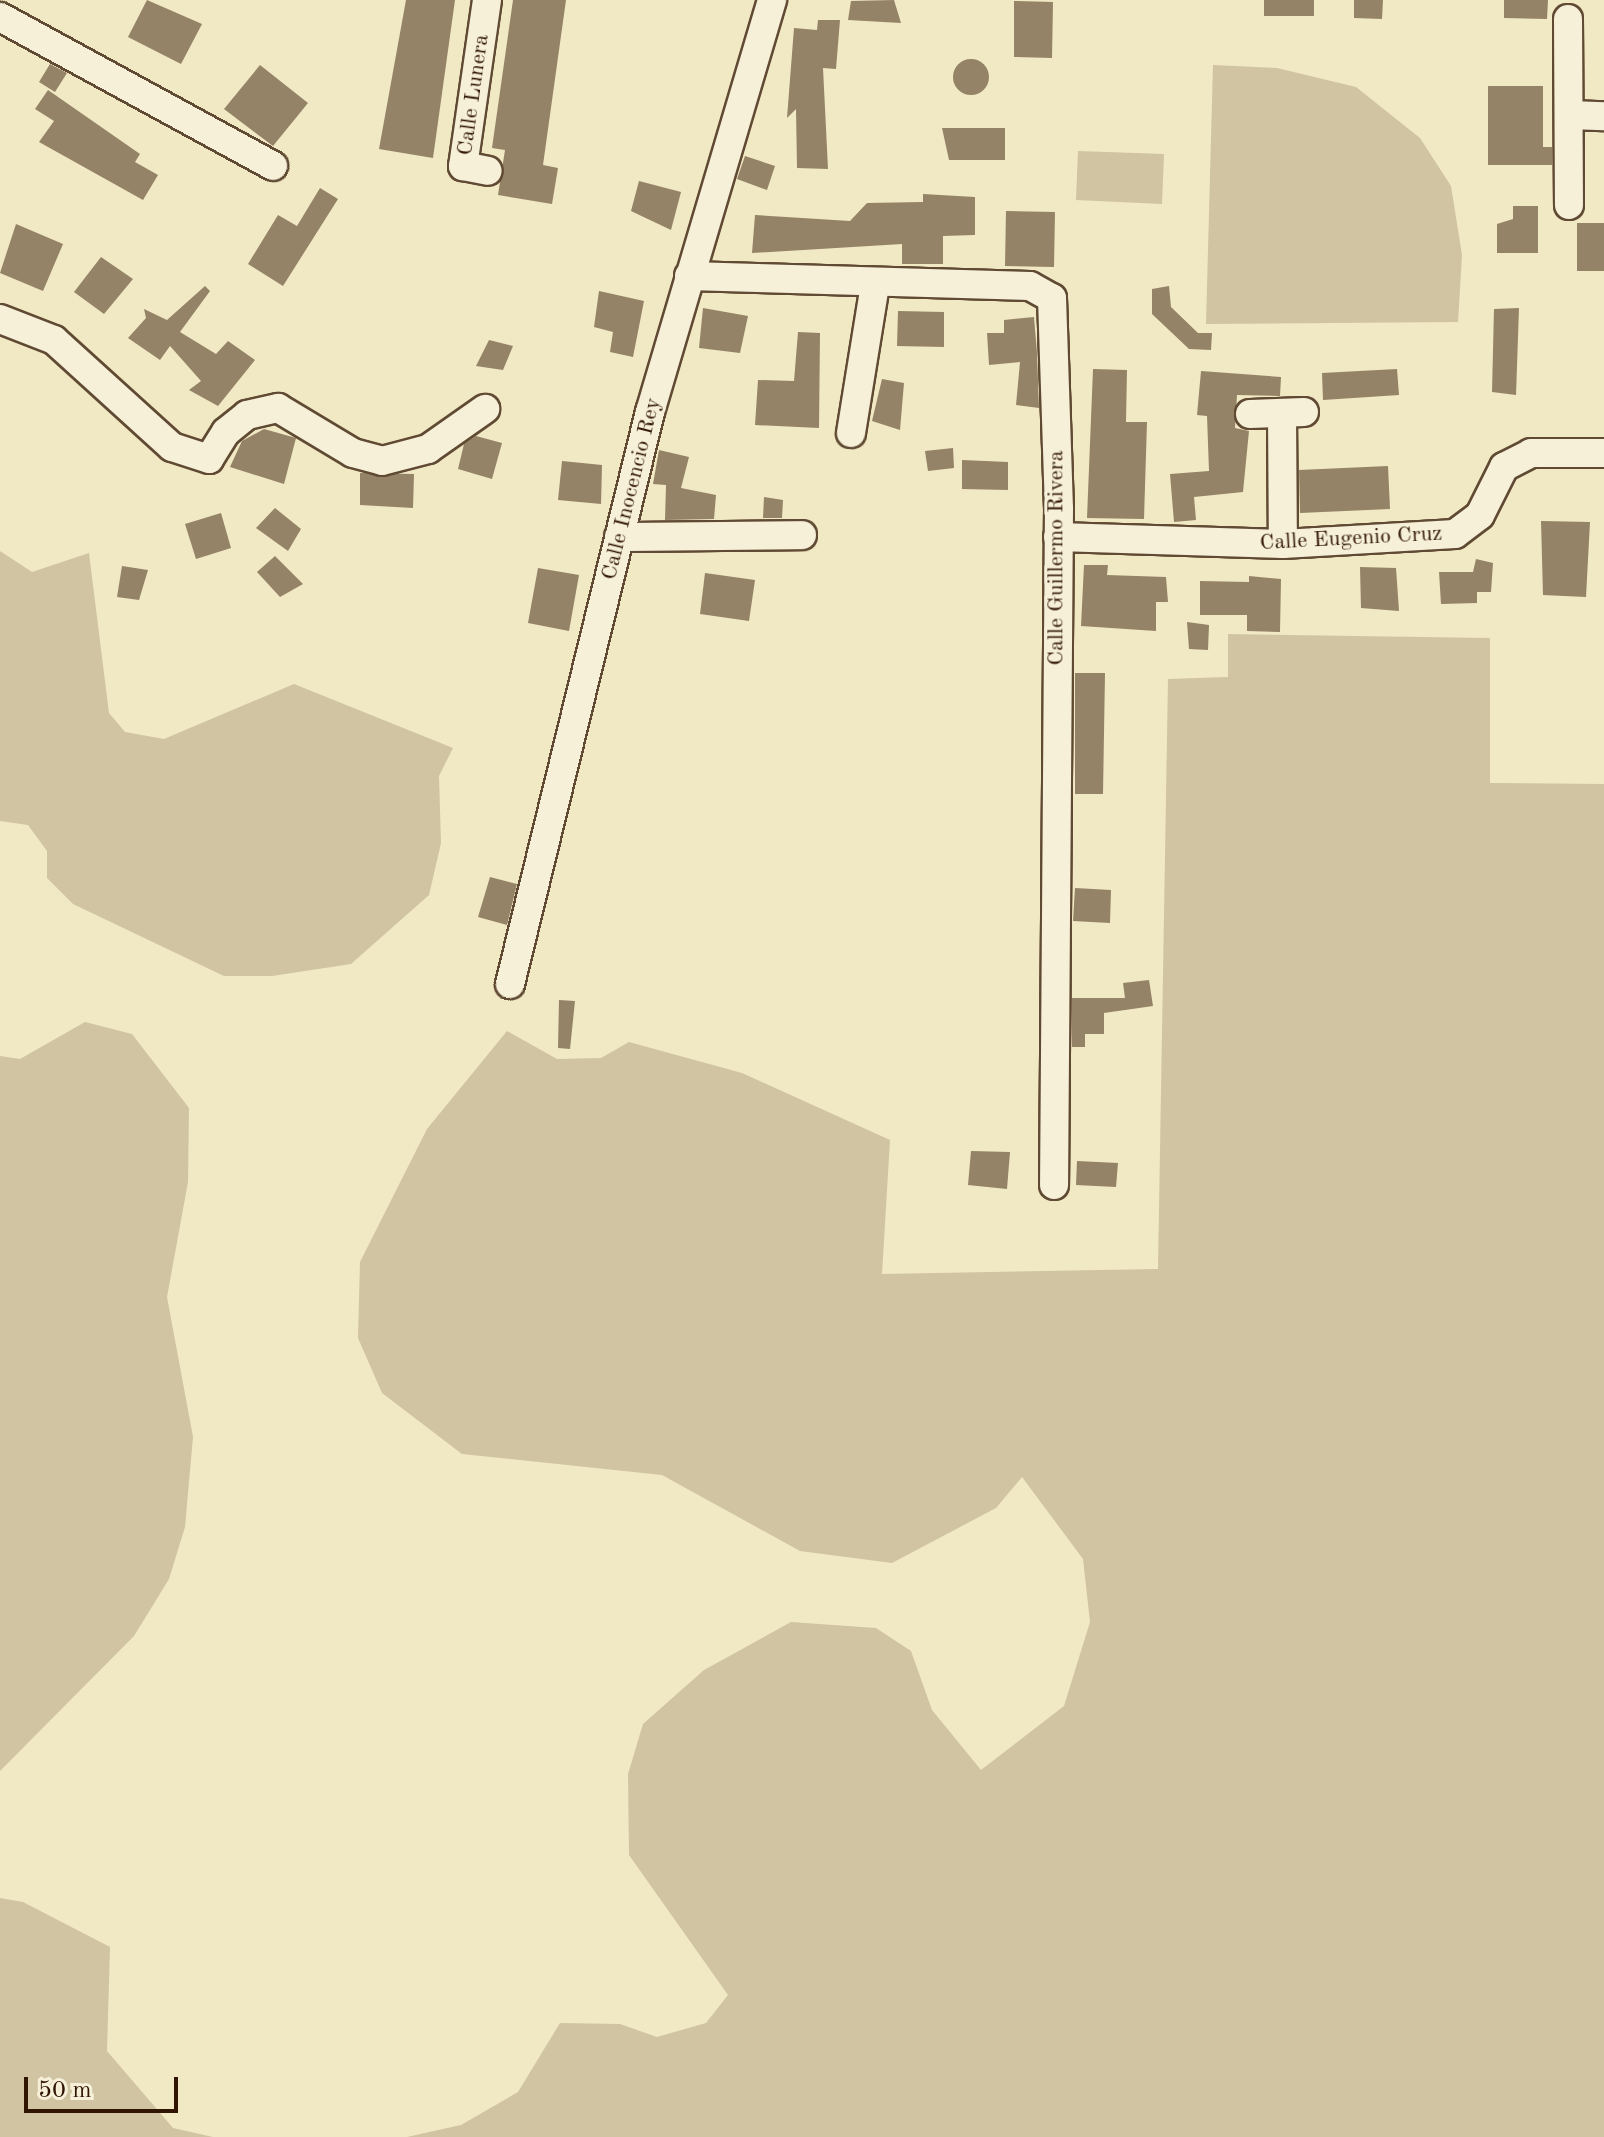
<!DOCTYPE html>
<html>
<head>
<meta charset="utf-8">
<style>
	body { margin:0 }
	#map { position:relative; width:1604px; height:2137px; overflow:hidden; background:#f1e8c4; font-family:"Old Standard TT",serif }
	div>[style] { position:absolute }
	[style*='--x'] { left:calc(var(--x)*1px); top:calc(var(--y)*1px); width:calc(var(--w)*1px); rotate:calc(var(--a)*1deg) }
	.green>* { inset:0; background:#d0c4a3 }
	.building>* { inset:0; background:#948367 }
	.round { border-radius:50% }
	.roads { filter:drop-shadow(2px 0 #604a33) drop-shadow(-2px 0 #604a33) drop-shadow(0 2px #604a33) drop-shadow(0 -2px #604a33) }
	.minor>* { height:28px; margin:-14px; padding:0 14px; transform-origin:14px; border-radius:14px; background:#f6f0d9 }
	span { translate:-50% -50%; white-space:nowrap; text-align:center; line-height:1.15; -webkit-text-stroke:6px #f6f0d9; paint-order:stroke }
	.street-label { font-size:22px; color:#301503 }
	.scale { position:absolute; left:24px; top:2077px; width:154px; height:36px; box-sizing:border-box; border:4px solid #301503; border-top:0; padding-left:10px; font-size:24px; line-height:28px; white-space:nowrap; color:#301503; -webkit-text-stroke:6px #f6f0d9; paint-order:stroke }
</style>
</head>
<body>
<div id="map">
	<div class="green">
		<i style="clip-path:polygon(1213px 65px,1277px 68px,1356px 87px,1420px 138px,1451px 186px,1462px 255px,1458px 322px,1206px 324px)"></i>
		<i style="clip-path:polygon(1078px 151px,1164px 154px,1162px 204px,1076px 200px)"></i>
		<i style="clip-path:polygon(0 551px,32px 572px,89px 553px,109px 713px,125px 732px,164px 739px,294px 684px,453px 748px,439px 776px,441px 843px,429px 895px,351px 964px,272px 976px,224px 976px,73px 904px,47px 878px,47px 851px,28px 825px,0 821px)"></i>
		<i style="clip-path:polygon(1228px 634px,1490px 638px,1490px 783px,1604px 784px,1604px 2137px,407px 2137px,461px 2125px,518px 2092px,560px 2023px,620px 2024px,657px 2037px,706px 2023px,728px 1995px,629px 1855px,628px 1774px,643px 1724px,704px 1670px,791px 1622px,876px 1628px,911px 1651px,932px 1710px,981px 1770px,1064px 1706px,1090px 1622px,1083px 1559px,1022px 1477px,996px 1508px,892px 1563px,800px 1551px,662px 1475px,462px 1454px,382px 1393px,358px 1338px,360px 1262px,427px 1129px,507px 1031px,557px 1059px,601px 1058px,629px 1042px,742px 1073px,890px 1140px,882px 1274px,1158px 1269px,1168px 679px,1228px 677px)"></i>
		<i style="clip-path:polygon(85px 1022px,132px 1034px,189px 1108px,188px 1182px,167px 1297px,193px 1437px,185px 1527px,169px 1579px,134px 1636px,0 1771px,0 1056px,20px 1059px)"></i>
		<i style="clip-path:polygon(0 1898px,23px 1902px,110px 1947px,107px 2051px,173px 2128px,213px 2137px,0 2137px)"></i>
	</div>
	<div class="building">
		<i style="clip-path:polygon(147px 0,202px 24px,181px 64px,128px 37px)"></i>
		<i style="clip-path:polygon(406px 0,455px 0,433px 158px,379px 149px)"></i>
		<i style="clip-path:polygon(513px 0,566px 0,543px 165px,558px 168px,552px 204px,498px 195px,505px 150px,492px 148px)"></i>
		<i style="clip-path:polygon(894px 0,901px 23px,848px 20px,851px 1px)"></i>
		<i style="clip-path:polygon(1264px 0,1314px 0,1314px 16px,1264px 16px)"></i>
		<i style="clip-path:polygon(1354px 0,1383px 0,1382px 19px,1354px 18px)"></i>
		<i style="clip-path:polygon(1504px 0,1548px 0,1547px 19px,1504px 18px)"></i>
		<i style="clip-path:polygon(1014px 1px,1053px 2px,1052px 58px,1014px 57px)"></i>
		<i style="clip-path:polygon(818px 20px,840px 20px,836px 69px,823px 68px,828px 169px,797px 168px,796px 109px,787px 118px,794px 28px,817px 30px)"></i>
		<i class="round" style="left:953px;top:59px;width:36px;height:36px"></i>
		<i style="clip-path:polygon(50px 64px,67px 73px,55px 92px,39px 82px)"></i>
		<i style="clip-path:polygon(260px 65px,308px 103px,273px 146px,224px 109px)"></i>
		<i style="clip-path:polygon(1488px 86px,1543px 86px,1543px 147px,1552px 147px,1552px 165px,1488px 165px)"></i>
		<i style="clip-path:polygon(48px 90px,140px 154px,135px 162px,158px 175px,143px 200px,39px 142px,54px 121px,35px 109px)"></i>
		<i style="clip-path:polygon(942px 128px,1005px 128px,1005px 160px,949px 160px)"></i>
		<i style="clip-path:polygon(745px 156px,775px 166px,767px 190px,737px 179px)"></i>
		<i style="clip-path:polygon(639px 181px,681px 192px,671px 230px,631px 211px)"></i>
		<i style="clip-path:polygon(320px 188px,338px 199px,283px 286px,248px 264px,278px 215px,297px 226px)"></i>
		<i style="clip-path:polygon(923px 194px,975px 197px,975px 235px,943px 236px,943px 264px,902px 264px,902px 244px,752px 253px,755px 215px,850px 221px,867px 203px,923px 202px)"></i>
		<i style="clip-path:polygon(1513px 206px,1538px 206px,1538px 253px,1497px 253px,1497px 224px,1513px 219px)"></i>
		<i style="clip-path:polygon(1006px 211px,1055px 212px,1054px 267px,1005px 266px)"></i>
		<i style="clip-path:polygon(1577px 223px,1604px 223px,1604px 271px,1577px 271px)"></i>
		<i style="clip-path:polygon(16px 224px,63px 244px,43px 291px,0 273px)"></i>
		<i style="clip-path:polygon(101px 257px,133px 279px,104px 314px,74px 292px)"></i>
		<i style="clip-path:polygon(205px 286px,210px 291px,180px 332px,216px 354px,228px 341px,255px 360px,218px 406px,189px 390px,201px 381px,170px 346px,160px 360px,128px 338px,146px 318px,144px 309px,167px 320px)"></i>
		<i style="clip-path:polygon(1169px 286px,1171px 307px,1198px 333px,1212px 333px,1211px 350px,1189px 349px,1152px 314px,1152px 289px)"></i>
		<i style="clip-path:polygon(599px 291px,644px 301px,633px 357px,610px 352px,613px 332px,594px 327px)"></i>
		<i style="clip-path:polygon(703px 308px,748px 316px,740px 353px,699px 348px)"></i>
		<i style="clip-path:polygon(1519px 308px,1516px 395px,1492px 392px,1494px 309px)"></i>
		<i style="clip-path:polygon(898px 311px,944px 312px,944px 347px,897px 346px)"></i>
		<i style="clip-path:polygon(1034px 317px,1037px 353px,1039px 408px,1016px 405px,1020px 362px,989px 365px,987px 333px,1004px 333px,1004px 320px)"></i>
		<i style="clip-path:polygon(798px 332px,820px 333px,819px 428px,755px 425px,758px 380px,794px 381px)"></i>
		<i style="clip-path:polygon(489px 340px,513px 346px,503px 370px,476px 366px)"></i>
		<i style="clip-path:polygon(1093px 369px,1127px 370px,1126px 422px,1147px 422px,1144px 519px,1087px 518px)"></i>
		<i style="clip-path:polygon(1397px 369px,1399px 395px,1323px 400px,1322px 373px)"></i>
		<i style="clip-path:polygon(1201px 371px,1281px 377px,1280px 396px,1237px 395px,1235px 428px,1249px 431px,1243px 492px,1194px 497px,1196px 520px,1174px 522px,1170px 474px,1209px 471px,1207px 416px,1197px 415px)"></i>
		<i style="clip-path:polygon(882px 379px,904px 383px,900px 430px,872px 421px)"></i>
		<i style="clip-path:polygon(264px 429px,296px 438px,284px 484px,230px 467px,242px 441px)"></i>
		<i style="clip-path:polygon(476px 436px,502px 443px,492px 479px,458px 469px,464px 444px)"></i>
		<i style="clip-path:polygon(953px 448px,954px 468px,928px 471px,925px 451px)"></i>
		<i style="clip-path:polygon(659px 450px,689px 457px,681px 488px,716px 495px,714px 519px,665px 520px,666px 485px,653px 484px)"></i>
		<i style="clip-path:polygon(962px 460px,1008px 462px,1008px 490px,962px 489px)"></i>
		<i style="clip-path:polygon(562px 461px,602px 465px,601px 504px,558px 500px)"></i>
		<i style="clip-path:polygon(1388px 466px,1390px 509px,1300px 513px,1299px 470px)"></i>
		<i style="clip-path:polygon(360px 473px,414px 474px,413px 508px,360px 505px)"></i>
		<i style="clip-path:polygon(764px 497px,783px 500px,782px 518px,763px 518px)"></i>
		<i style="clip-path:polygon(275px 508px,301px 529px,288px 551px,256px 528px)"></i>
		<i style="clip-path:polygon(221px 513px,231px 548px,196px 559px,185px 524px)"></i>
		<i style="clip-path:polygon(1541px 521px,1590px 522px,1586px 597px,1543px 595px)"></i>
		<i style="clip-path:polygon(275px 556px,303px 584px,280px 597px,257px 572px)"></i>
		<i style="clip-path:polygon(1476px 559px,1493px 563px,1491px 592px,1477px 592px,1477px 603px,1441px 604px,1439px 572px,1473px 572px)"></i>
		<i style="clip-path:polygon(1084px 565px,1108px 565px,1107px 575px,1166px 577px,1168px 602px,1156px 602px,1156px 631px,1081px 626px)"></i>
		<i style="clip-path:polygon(122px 566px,148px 570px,139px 600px,117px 597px)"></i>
		<i style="clip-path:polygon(1360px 567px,1396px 568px,1399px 611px,1361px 608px)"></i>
		<i style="clip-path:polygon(538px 568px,579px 575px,569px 631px,528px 623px)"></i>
		<i style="clip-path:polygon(705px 573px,755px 580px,749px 621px,700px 614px)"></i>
		<i style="clip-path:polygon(1249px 576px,1281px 579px,1280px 632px,1247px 631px,1247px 615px,1200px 615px,1200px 581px,1249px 582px)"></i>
		<i style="clip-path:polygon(1187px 622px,1209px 625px,1208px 650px,1189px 649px)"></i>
		<i style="clip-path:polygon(1075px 673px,1105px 673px,1103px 794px,1075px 794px)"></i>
		<i style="clip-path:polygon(490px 877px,517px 884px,507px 925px,478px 917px)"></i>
		<i style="clip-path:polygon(1075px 888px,1111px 890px,1110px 923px,1073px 921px)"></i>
		<i style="clip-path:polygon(1149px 980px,1153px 1006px,1104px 1013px,1104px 1034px,1085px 1034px,1085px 1047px,1072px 1047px,1072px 998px,1125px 998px,1123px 983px)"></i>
		<i style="clip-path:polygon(559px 1000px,575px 1001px,570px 1049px,558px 1048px)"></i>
		<i style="clip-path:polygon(971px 1151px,1010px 1152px,1007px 1189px,968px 1185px)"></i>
		<i style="clip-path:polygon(1077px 1161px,1118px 1163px,1116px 1187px,1076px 1185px)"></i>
	</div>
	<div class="roads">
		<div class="minor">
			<i style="--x:487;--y:0;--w:168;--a:98.2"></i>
			<i style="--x:463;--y:166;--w:25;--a:11"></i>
			<i style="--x:0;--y:17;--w:311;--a:28.6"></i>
			<i style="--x:1568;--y:19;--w:186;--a:89.7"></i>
			<i style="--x:1570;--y:115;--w:34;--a:2"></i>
			<i style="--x:689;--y:276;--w:341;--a:1.7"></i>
			<i style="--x:1030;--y:286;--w:25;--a:29"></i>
			<i style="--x:1052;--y:298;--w:210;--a:88.1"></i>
			<i style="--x:1059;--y:508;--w:677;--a:90.42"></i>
			<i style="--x:0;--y:319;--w:58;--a:21.3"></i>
			<i style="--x:54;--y:340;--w:159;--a:42.2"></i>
			<i style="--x:172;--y:447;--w:39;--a:18"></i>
			<i style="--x:209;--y:459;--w:32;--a:-58"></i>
			<i style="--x:226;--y:432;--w:27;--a:-39"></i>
			<i style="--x:247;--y:415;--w:32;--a:-13"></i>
			<i style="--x:278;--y:408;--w:87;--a:31"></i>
			<i style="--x:353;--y:453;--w:30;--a:15"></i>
			<i style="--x:382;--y:461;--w:48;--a:-14.6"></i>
			<i style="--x:428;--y:449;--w:70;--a:-35.1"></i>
			<i style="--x:1282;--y:413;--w:131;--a:89.6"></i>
			<i style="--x:1250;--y:414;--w:54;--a:-2.1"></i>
			<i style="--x:851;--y:433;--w:150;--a:-80.8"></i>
			<i style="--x:619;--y:537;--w:183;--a:-0.6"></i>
			<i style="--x:1058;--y:537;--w:225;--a:1.8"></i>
			<i style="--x:1283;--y:544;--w:172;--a:-3.3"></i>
			<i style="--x:1455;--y:534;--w:31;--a:-37"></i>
			<i style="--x:1480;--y:515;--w:54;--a:-63.4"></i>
			<i style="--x:1504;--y:467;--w:30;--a:-27"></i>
			<i style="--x:1531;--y:453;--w:73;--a:0"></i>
			<i style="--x:510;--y:984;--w:589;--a:-76.25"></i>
			<i style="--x:650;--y:412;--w:430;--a:-73.5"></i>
		</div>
	</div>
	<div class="street-label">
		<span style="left:474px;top:95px;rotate:-82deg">Calle Lunera</span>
		<span style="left:632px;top:489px;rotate:-76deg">Calle Inocencio Rey</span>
		<span style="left:1351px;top:539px;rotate:-3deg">Calle Eugenio Cruz</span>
		<span style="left:1057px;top:558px;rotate:-90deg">Calle Guillermo Rivera</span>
	</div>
	<div class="scale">50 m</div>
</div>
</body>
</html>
